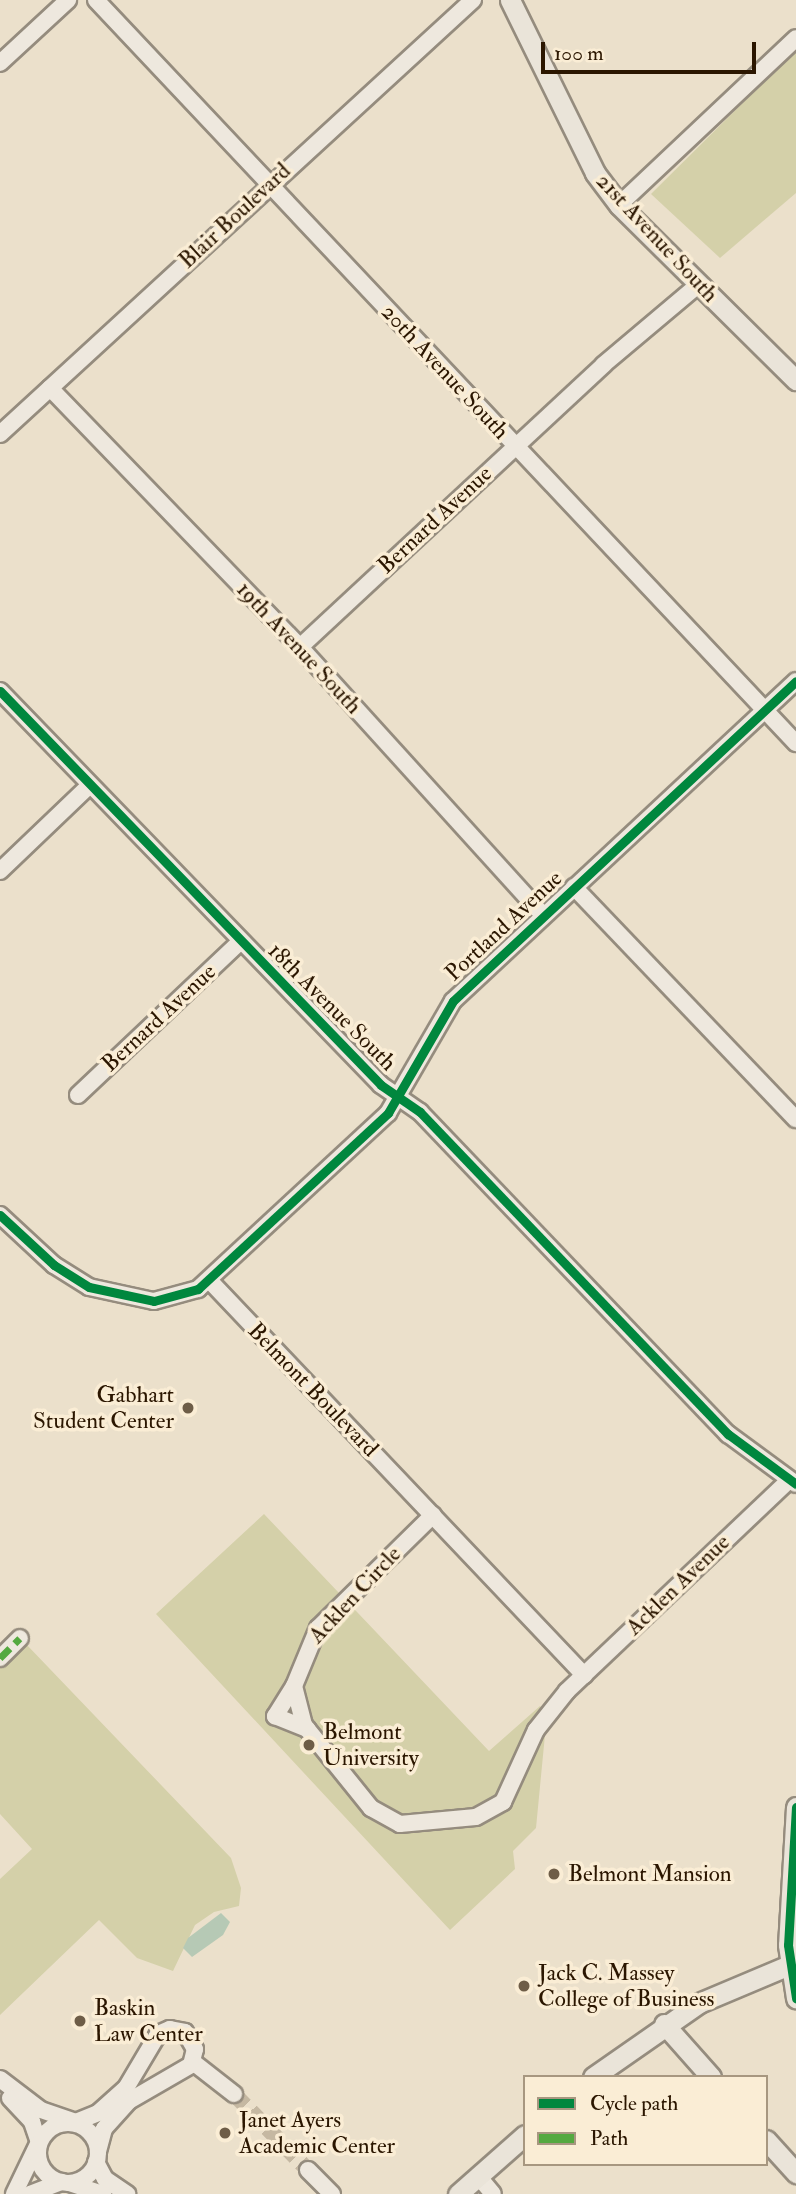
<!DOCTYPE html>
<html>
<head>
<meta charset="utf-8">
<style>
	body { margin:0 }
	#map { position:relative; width:796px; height:2194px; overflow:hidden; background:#ebe0cb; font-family:"IM FELL Double Pica",serif }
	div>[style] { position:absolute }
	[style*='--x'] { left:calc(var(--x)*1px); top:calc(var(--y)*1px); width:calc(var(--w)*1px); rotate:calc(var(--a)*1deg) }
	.green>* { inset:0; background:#d4d0a9 }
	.water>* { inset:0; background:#b6c9b5 }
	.minor-tunnel>* { height:16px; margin-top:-8px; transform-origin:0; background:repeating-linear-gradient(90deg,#c5b8a2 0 16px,transparent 0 24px) }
	.roads { filter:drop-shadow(2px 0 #958c7e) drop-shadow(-2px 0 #958c7e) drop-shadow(0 2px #958c7e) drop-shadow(0 -2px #958c7e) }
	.minor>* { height:16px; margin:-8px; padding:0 8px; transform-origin:8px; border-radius:8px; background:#eee8de }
	.minor>.ring { margin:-8px; padding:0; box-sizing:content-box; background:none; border:16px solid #eee8de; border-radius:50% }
	.major>* { height:19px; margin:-9.5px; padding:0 9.5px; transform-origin:9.5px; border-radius:9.5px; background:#eae4d9 }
	.quiet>* { height:7px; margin-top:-3.5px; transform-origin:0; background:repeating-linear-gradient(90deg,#54a940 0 14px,transparent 0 21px) }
	.cycleway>* { height:9px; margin:-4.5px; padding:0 4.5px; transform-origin:4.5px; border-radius:4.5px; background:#00873e }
	.dots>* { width:19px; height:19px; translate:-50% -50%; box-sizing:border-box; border:4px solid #faedd5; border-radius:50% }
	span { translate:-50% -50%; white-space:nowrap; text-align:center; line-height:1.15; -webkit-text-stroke:7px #faedd5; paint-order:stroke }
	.street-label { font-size:23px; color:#2b1600 }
	.poi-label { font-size:23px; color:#2b1600 }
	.right { translate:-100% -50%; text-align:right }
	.left { translate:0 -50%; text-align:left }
	.legend { position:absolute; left:523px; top:2075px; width:245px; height:91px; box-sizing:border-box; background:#faedd5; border:2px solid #a79780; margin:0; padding:9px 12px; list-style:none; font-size:21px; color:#2b1600 }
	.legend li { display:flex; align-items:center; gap:14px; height:35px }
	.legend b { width:35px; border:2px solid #a79780 }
	.scale { position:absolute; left:541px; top:42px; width:215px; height:32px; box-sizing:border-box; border:4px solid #2b1600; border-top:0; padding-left:9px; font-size:21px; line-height:24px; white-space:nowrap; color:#2b1600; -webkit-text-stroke:5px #faedd5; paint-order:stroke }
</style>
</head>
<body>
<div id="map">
	<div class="green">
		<i style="clip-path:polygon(796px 50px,796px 193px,720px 258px,651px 194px)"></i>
		<i style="clip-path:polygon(264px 1514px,489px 1751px,540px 1706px,547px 1714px,536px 1828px,513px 1851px,515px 1869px,450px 1930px,156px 1614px)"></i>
		<i style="clip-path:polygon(26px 1644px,231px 1858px,241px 1888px,239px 1906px,214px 1912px,195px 1925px,173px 1971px,137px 1958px,99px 1920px,0 2015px,0 1879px,32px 1849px,0 1814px,0 1668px)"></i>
	</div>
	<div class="water">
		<i style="clip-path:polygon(221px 1913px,230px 1922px,223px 1935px,192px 1957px,183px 1948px,188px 1938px)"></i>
	</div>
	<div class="minor-tunnel">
		<i style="--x:234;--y:2094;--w:106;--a:45.8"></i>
	</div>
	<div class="roads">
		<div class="minor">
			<i style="--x:96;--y:0;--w:1021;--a:46.71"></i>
			<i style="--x:0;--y:63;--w:93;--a:-42.8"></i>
			<i style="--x:619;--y:205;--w:243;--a:-43.3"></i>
			<i style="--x:50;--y:388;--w:360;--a:46"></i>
			<i style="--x:300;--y:647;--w:360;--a:47.8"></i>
			<i style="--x:0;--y:434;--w:642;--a:-42.54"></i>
			<i style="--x:300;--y:647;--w:414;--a:-42.9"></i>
			<i style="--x:603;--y:365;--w:124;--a:-40.1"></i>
			<i style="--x:0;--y:691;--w:548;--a:45.96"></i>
			<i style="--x:381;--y:1085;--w:47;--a:34.7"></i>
			<i style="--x:420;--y:1112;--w:446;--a:46.3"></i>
			<i style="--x:728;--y:1434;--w:84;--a:36.3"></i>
			<i style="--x:0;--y:871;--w:124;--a:-43.7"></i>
			<i style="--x:574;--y:887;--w:321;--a:46.3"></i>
			<i style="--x:78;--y:1095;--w:223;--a:-43.4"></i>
			<i style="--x:0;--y:1215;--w:74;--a:42.8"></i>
			<i style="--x:54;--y:1265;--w:41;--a:32.2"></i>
			<i style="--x:89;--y:1287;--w:66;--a:12.2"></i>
			<i style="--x:154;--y:1301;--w:46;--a:-15.3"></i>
			<i style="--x:198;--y:1289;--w:259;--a:-42.8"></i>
			<i style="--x:388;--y:1113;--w:129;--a:-59.9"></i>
			<i style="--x:453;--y:1001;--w:469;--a:-43"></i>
			<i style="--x:209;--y:1280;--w:545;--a:46.49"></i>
			<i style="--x:433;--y:1515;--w:161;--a:135.5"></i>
			<i style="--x:318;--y:1628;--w:63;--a:112.5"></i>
			<i style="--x:294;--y:1686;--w:40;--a:75.6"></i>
			<i style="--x:304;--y:1725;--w:107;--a:51.1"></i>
			<i style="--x:371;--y:1808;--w:33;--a:29"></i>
			<i style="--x:400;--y:1824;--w:76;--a:-5.3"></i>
			<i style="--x:476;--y:1817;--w:31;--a:-29"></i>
			<i style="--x:503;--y:1802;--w:79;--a:-65.4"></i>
			<i style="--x:536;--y:1730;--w:50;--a:-51.5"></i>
			<i style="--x:567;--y:1691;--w:305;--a:-43.5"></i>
			<i style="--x:0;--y:1658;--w:28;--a:-45"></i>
			<i style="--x:294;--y:1686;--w:36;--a:122"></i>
			<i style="--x:275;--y:1716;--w:35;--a:22"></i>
			<i style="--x:193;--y:2062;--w:52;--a:38"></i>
			<i style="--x:0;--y:2079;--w:51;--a:37.1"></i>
			<i style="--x:41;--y:2110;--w:37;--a:19"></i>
			<i style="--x:76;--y:2122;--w:24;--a:-22"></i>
			<i style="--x:98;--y:2113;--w:38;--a:-42"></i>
			<i style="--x:126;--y:2088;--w:63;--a:-59.3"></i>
			<i style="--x:158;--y:2034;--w:13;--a:-23"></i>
			<i style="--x:170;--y:2029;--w:15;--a:11"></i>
			<i style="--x:185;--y:2032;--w:20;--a:60"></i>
			<i style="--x:195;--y:2049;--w:16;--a:104"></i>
			<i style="--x:191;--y:2065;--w:72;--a:149.9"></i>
			<i style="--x:129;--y:2101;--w:38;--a:132"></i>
			<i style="--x:104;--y:2129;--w:24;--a:105"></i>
			<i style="--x:10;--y:2098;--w:33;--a:47"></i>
			<i style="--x:32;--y:2122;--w:21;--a:71"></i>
			<i style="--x:39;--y:2142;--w:58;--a:115.7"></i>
			<i class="ring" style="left:38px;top:2123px;width:44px;height:44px"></i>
			<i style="--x:96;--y:2162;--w:19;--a:62"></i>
			<i style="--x:105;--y:2179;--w:27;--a:34"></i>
			<i style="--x:308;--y:2170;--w:34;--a:45"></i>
			<i style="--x:478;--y:2176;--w:23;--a:50"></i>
			<i style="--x:69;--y:2183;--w:36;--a:18"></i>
			<i style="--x:30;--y:2194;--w:34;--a:-21"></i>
		</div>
		<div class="major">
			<i style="--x:510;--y:0;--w:193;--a:63.8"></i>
			<i style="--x:595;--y:173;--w:40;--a:53"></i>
			<i style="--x:619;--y:205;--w:249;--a:44.7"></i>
			<i style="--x:796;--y:1807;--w:138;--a:93.3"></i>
			<i style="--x:788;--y:1945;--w:54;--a:81.4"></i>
			<i style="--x:664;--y:2024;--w:71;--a:48.4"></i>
			<i style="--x:593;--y:2077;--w:129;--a:-34.9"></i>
			<i style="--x:699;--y:2003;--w:105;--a:-22.9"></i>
			<i style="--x:766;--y:2140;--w:45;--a:47.7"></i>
			<i style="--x:458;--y:2194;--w:89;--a:-41.4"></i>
		</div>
	</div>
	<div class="quiet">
		<i style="--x:0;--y:1658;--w:28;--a:-45"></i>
	</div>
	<div class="cycleway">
		<i style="--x:0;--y:691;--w:548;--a:45.96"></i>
		<i style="--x:381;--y:1085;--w:47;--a:34.7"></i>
		<i style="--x:420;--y:1112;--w:446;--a:46.3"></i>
		<i style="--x:728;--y:1434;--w:84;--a:36.3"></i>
		<i style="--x:0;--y:1215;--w:74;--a:42.8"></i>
		<i style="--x:54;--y:1265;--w:41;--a:32.2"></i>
		<i style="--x:89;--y:1287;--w:66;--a:12.2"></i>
		<i style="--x:154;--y:1301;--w:46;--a:-15.3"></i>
		<i style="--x:198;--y:1289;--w:259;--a:-42.8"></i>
		<i style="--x:388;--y:1113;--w:129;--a:-59.9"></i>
		<i style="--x:453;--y:1001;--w:469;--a:-43"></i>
		<i style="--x:796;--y:1807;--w:138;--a:93.3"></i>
		<i style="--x:788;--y:1945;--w:54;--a:81.4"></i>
	</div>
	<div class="dots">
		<i style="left:188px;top:1408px;background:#6e5d47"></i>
		<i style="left:309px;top:1745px;background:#6e5d47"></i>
		<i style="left:554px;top:1874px;background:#6e5d47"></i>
		<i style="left:524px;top:1986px;background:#6e5d47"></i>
		<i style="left:80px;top:2021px;background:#6e5d47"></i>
		<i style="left:225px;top:2133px;background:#6e5d47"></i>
	</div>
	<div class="street-label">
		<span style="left:235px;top:216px;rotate:-43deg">Blair Boulevard</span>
		<span style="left:657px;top:238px;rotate:47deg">21st Avenue South</span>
		<span style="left:445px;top:372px;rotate:47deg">20th Avenue South</span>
		<span style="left:435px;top:520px;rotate:-43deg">Bernard Avenue</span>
		<span style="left:299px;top:648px;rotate:47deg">19th Avenue South</span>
		<span style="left:504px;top:926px;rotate:-43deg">Portland Avenue</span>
		<span style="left:332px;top:1007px;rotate:45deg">18th Avenue South</span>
		<span style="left:159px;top:1018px;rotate:-43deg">Bernard Avenue</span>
		<span style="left:313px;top:1390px;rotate:46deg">Belmont Boulevard</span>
		<span style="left:678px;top:1585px;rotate:-44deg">Acklen Avenue</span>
		<span style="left:355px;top:1595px;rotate:-47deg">Acklen Circle</span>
	</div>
	<div class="poi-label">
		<span class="right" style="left:174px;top:1408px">Gabhart<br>Student Center</span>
		<span class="left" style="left:323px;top:1745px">Belmont<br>University</span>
		<span class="left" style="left:568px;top:1874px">Belmont Mansion</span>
		<span class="left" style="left:538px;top:1986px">Jack C. Massey<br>College of Business</span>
		<span class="left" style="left:94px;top:2021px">Baskin<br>Law Center</span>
		<span class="left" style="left:239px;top:2133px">Janet Ayers<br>Academic Center</span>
	</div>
	<ul class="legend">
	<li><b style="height:9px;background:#00873e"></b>Cycle path</li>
	<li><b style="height:9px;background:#54a940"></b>Path</li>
	</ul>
	<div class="scale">100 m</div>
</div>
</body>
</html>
